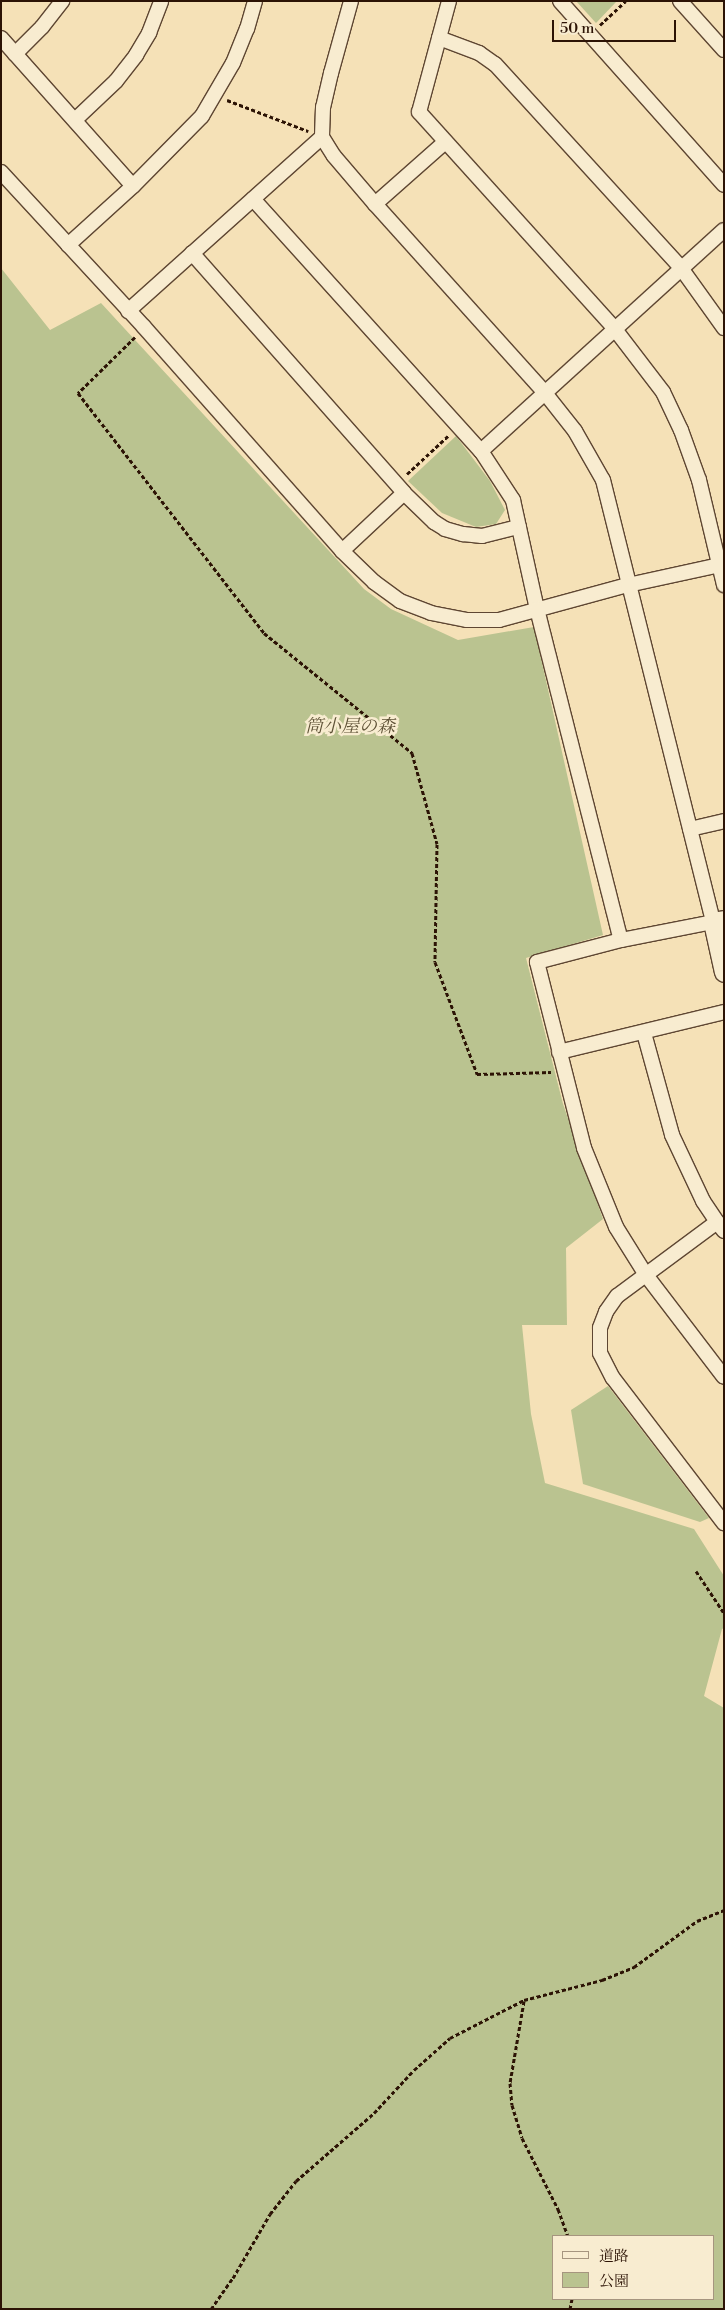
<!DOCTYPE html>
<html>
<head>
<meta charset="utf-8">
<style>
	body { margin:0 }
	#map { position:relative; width:725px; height:2310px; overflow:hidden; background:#f5e1b7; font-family:"Libre Bodoni","Noto Serif JP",serif }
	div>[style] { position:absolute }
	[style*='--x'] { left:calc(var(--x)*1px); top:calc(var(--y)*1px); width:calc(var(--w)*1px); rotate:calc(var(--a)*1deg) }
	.green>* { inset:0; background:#bac390 }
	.path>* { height:3px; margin-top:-1.5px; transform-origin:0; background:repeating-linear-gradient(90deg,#2c1305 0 4px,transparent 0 6.5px) }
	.roads { filter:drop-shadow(1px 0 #5e4632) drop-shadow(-1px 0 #5e4632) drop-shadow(0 1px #5e4632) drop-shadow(0 -1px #5e4632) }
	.street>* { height:14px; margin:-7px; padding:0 7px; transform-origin:7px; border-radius:7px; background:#f8ecd0 }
	.secondary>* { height:19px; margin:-9.5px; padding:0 9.5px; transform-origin:9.5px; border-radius:9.5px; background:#f8ecd0 }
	span { translate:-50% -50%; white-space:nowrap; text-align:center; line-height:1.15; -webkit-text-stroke:5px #f8ecd0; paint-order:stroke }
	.park-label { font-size:18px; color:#5e5136; font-style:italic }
	.frame { position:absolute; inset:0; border:2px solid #2c1305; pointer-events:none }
	.legend { position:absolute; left:552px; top:2235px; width:162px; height:65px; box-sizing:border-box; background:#f8ecd0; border:1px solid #a6957f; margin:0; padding:6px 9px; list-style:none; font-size:15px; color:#2c1305 }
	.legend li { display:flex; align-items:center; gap:10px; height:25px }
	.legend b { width:25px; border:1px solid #a6957f }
	.scale { position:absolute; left:552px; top:20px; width:124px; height:22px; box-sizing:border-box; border:2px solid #2c1305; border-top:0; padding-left:6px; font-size:15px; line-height:18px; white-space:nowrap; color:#2c1305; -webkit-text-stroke:4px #f8ecd0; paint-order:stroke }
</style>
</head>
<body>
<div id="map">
	<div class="green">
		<i style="clip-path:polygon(576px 1px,617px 1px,596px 23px)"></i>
		<i style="clip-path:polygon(evenodd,1px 268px,50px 330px,101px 303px,364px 589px,391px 609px,458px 640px,534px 627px,603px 935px,526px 958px,563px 1104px,603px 1219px,566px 1248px,567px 1325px,522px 1325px,531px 1414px,545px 1483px,694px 1529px,724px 1576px,724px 1628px,722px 1629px,704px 1696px,724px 1708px,724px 2309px,1px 2309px,1px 268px,554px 2236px,714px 2236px,714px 2299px,554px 2299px,554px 2236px)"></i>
		<i style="clip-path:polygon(456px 436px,490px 481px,505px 510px,496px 524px,476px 527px,442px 513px,408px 481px)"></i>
		<i style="clip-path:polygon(608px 1386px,709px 1518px,700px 1522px,583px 1484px,571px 1410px)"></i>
	</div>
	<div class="path">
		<i style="--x:600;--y:25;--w:35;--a:-43"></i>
		<i style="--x:227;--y:100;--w:87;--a:20.9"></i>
		<i style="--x:135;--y:337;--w:80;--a:135.5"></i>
		<i style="--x:78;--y:393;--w:304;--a:52.2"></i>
		<i style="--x:264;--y:633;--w:191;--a:39"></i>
		<i style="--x:412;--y:753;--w:94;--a:74.6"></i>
		<i style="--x:437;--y:844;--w:118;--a:91"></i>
		<i style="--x:435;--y:962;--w:120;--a:69.4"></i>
		<i style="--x:477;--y:1074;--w:74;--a:-1.5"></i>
		<i style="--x:407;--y:474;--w:56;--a:-42.8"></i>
		<i style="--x:696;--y:1571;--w:50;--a:56.3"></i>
		<i style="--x:524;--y:2001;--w:83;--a:99.7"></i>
		<i style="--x:510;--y:2083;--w:22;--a:85"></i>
		<i style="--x:512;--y:2105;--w:34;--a:73"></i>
		<i style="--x:522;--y:2138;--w:80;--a:63.1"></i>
		<i style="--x:558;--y:2209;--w:29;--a:70"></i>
		<i style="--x:211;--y:2309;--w:38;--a:-55"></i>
		<i style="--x:233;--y:2278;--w:74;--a:-60"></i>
		<i style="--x:270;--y:2214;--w:42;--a:-51.8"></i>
		<i style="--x:296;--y:2181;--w:103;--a:-41.1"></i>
		<i style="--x:374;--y:2113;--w:59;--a:-47.1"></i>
		<i style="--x:414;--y:2070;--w:48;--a:-41.6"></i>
		<i style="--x:450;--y:2038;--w:83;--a:-27.2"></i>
		<i style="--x:524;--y:2000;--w:81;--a:-14.4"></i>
		<i style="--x:602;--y:1980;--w:35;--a:-22"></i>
		<i style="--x:634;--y:1967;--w:78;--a:-36.1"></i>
		<i style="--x:697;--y:1921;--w:29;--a:-22"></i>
		<i style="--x:570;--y:2309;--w:10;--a:-79"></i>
	</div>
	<div class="roads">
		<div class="street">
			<i style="--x:351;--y:1;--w:75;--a:105.5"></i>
			<i style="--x:331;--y:73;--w:35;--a:103"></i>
			<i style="--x:323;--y:107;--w:30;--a:92"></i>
			<i style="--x:322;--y:137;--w:22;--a:58"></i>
			<i style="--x:334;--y:156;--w:63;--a:49.5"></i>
			<i style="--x:375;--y:204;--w:254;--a:48"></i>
			<i style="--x:545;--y:393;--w:48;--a:51.7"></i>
			<i style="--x:575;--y:431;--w:56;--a:60.3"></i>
			<i style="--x:603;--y:480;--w:455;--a:76"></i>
			<i style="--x:713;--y:922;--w:94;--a:168.9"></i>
			<i style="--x:621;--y:940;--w:87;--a:165.3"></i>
			<i style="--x:537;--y:962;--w:192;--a:75.8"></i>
			<i style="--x:584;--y:1148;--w:85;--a:67.9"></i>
			<i style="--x:616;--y:1227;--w:57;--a:58"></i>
			<i style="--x:646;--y:1275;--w:128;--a:52.6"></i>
			<i style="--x:449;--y:1;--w:115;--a:105.1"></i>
			<i style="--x:419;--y:112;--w:291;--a:47.9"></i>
			<i style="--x:614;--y:328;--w:81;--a:52.6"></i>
			<i style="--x:663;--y:392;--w:42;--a:64.7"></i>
			<i style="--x:681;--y:430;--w:53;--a:70.2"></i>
			<i style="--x:699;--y:480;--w:108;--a:76.6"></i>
			<i style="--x:560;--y:1;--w:246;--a:48.3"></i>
			<i style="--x:680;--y:1;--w:66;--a:48.1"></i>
			<i style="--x:1;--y:38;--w:198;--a:48.3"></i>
			<i style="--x:439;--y:38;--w:43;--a:20.6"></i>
			<i style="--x:479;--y:53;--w:19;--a:35"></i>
			<i style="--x:495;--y:64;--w:276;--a:47.6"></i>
			<i style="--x:681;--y:268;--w:74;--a:54.4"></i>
			<i style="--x:15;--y:54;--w:38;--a:-45"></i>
			<i style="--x:42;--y:27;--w:33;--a:-52"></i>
			<i style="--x:76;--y:119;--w:55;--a:-43.5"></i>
			<i style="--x:116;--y:81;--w:33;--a:-52"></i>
			<i style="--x:136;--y:55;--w:26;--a:-59"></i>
			<i style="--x:149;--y:33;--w:34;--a:-69"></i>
			<i style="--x:1;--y:172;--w:211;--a:47.3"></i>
			<i style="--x:144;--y:327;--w:299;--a:48.5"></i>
			<i style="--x:342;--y:551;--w:45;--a:44.1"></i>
			<i style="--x:374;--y:582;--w:32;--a:36"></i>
			<i style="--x:400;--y:601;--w:33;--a:21"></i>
			<i style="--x:431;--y:613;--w:37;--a:11"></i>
			<i style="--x:467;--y:620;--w:32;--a:0"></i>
			<i style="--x:499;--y:620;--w:134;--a:-15.2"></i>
			<i style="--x:628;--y:585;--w:98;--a:-12.3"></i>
			<i style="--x:253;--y:199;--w:340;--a:47.9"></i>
			<i style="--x:481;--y:451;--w:59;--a:56.9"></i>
			<i style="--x:513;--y:500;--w:112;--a:77.6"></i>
			<i style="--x:537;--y:609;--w:341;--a:75.8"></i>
			<i style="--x:375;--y:204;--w:94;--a:-41.5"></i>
			<i style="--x:68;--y:245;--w:88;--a:-42.2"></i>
			<i style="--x:133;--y:186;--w:98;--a:-45.4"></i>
			<i style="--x:202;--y:116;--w:61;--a:-59.7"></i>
			<i style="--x:233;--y:63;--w:37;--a:-68"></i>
			<i style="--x:247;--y:29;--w:29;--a:-74"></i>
			<i style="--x:192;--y:253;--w:320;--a:48.5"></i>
			<i style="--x:404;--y:493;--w:42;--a:44"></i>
			<i style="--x:434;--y:522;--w:13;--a:32"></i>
			<i style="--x:445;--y:529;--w:19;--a:16"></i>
			<i style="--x:463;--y:534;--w:19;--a:6"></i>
			<i style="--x:482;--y:536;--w:38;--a:-14"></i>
			<i style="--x:128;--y:311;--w:261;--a:-41.9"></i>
			<i style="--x:481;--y:451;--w:328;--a:-42.3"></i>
			<i style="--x:342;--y:551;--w:85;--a:-43.1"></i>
			<i style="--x:690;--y:829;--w:35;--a:-13"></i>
			<i style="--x:644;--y:1033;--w:106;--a:74.6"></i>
			<i style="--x:672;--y:1135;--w:73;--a:64.8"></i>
			<i style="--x:703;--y:1201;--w:25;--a:56"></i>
			<i style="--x:559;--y:1052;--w:170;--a:-13.6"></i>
			<i style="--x:724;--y:1231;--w:11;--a:-128"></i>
			<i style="--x:717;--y:1222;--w:124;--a:143.5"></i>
			<i style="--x:617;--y:1296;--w:19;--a:125"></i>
			<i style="--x:606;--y:1312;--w:17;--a:111"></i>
			<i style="--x:600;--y:1328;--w:25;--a:90"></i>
			<i style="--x:600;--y:1353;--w:28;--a:63"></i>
			<i style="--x:613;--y:1378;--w:183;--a:52.6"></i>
		</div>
		<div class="secondary">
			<i style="--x:724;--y:920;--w:11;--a:170"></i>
			<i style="--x:713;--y:922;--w:51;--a:77.6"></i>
		</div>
	</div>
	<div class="park-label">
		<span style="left:350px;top:727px">筒小屋の森</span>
	</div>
	<div class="frame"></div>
	<ul class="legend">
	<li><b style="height:6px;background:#f8ecd0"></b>道路</li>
	<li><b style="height:14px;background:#bac390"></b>公園</li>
	</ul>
	<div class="scale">50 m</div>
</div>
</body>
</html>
